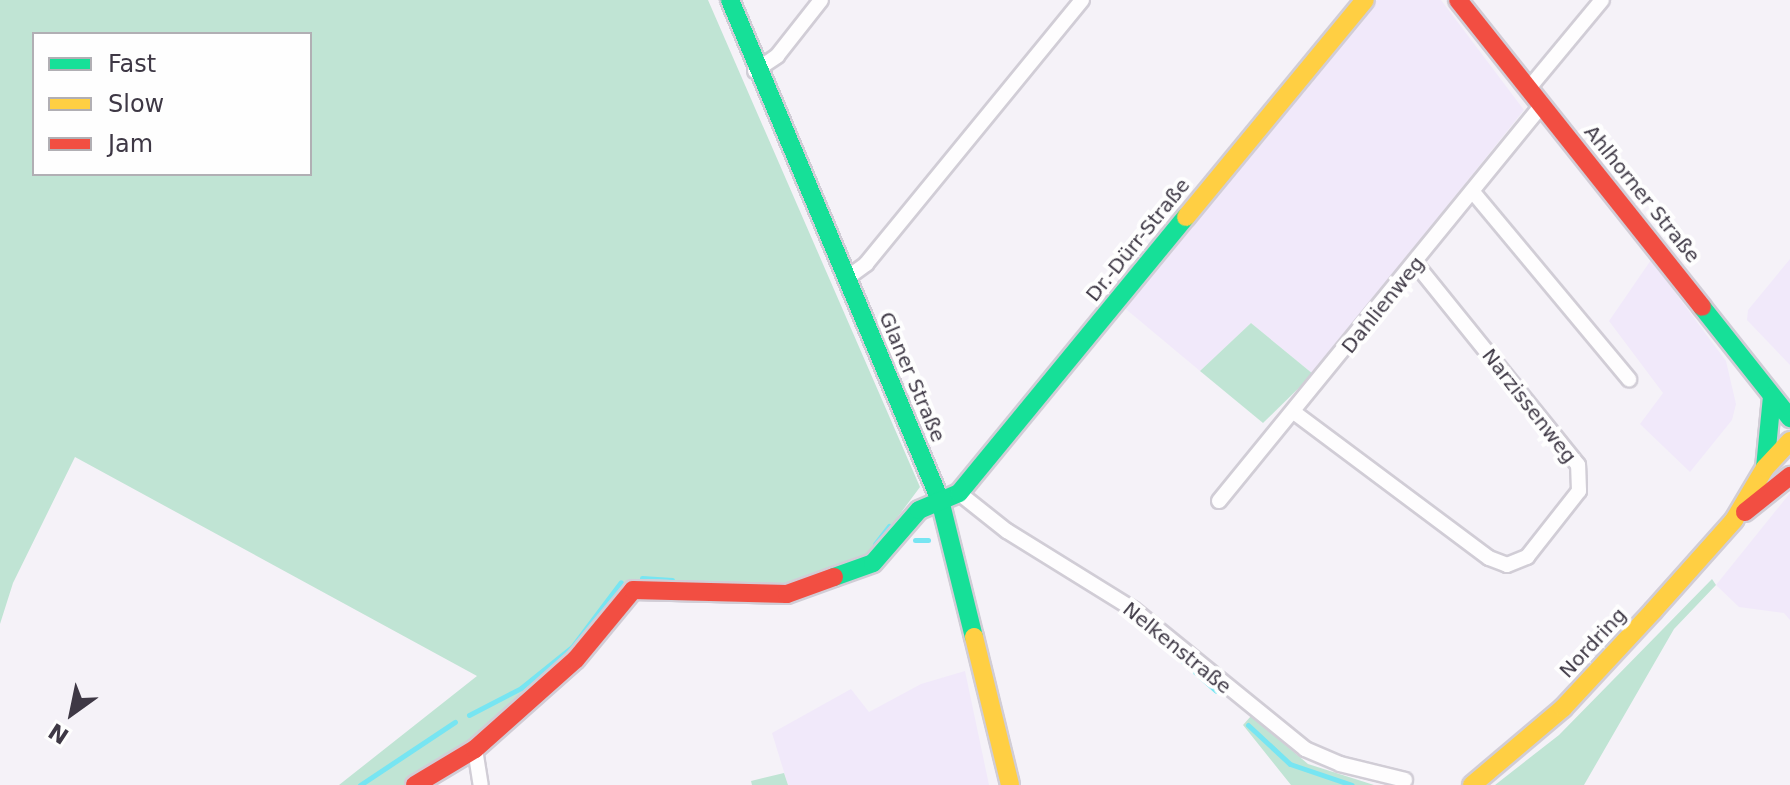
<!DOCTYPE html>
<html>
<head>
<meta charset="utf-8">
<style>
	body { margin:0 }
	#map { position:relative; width:1790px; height:785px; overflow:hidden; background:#f5f2f8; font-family:"DejaVu Sans",sans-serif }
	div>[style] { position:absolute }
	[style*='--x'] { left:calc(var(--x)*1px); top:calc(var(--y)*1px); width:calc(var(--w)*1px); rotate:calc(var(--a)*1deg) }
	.built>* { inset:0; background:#f1e9fa }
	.green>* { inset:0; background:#c0e4d4 }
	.stream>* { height:5px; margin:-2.5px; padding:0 2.5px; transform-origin:2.5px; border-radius:2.5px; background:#77e5f2 }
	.roads { filter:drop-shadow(2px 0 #d1cdd6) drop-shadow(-2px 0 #d1cdd6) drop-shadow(0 2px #d1cdd6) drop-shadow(0 -2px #d1cdd6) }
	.street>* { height:14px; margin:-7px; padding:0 7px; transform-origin:7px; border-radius:7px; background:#fefdfe }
	.fast>* { height:18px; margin:-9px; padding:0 9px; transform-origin:9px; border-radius:9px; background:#16e098 }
	.slow>* { height:18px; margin:-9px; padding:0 9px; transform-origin:9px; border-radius:9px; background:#ffcf43 }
	.jam>* { height:18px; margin:-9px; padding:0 9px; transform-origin:9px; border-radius:9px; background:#f24e42 }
	span { translate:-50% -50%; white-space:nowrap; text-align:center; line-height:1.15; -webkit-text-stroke:8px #fefefe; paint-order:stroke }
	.street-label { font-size:20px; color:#3e3845 }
	.legend { position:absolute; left:32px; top:32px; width:280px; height:144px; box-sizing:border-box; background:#fefefe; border:2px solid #b1afb4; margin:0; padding:10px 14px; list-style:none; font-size:24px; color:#3e3845 }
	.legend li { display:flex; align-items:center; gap:16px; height:40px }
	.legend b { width:40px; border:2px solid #b1afb4 }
	.north { position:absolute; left:32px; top:673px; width:80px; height:80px; -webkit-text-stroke:6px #fefefe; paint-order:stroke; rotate:213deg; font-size:22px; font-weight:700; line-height:32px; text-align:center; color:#3e3845 }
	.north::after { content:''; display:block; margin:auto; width:28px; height:36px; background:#3e3845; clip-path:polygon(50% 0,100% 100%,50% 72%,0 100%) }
</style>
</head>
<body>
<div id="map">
	<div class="built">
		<i style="clip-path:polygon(1377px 0,1441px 0,1524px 110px,1313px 374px,1251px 323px,1200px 371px,1121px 305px)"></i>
		<i style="clip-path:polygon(1790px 259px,1790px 365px,1747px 320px,1748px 310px)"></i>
		<i style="clip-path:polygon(1651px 260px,1726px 361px,1736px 404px,1732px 420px,1690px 472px,1640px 424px,1663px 393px,1609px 321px)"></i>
		<i style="clip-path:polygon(1790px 493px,1790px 620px,1784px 613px,1739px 607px,1716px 585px)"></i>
		<i style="clip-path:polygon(965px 671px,989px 785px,788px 785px,772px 733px,851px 689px,869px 712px,921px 684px)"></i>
	</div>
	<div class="green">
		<i style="clip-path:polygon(evenodd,0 0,708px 0,920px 487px,868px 557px,790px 587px,623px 584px,570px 657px,474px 739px,409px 785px,339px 785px,477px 676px,75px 457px,13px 583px,0 624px,0 0,34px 34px,310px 34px,310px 174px,34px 174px,34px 34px)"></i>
		<i style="clip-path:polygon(1251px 323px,1313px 374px,1263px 423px,1200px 371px)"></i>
		<i style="clip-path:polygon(1712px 579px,1716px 585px,1674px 629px,1584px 785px,1495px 785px,1559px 735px)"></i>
		<i style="clip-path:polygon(1251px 716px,1308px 764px,1374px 785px,1291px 785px,1243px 725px)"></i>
		<i style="clip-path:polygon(784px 773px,788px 785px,752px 785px,751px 781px)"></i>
	</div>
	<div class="stream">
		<i style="--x:915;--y:540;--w:13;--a:0"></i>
		<i style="--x:875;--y:544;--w:23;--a:-52"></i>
		<i style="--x:642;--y:578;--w:30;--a:4"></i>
		<i style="--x:1157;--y:638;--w:79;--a:41.9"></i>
		<i style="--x:469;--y:715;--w:59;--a:-27.4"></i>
		<i style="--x:521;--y:688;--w:65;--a:-38.8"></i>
		<i style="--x:572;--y:647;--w:81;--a:-53"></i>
		<i style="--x:1248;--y:725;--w:57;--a:42.9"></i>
		<i style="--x:1290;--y:764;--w:65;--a:18.7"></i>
		<i style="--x:360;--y:785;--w:114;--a:-33.6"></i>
	</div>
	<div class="roads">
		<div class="street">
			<i style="--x:755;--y:71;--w:27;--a:-34"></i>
			<i style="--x:777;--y:56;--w:71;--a:-51.8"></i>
			<i style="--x:1529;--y:88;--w:114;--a:-50.3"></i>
			<i style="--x:1473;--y:192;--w:244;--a:50.2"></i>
			<i style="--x:847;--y:278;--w:24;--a:-36"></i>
			<i style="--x:866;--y:264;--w:341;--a:-50.7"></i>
			<i style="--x:1295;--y:413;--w:242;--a:36.8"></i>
			<i style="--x:1489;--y:558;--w:19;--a:21"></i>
			<i style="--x:1507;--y:565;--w:22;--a:-22"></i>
			<i style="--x:1527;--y:557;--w:84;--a:-51.8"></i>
			<i style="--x:1579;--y:491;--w:26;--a:-92"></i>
			<i style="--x:1578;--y:465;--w:258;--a:-128.9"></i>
			<i style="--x:959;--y:493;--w:61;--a:38.4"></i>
			<i style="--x:1007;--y:531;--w:148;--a:31.8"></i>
			<i style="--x:1133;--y:609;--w:222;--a:39.1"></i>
			<i style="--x:1305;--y:749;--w:38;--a:23"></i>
			<i style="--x:1340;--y:764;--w:67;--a:13.8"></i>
			<i style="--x:1219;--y:501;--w:511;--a:-50.8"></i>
			<i style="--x:475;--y:749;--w:36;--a:81"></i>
		</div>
		<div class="fast">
			<i style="--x:730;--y:0;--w:542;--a:67.22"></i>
			<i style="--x:940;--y:500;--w:141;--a:76.1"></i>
			<i style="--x:1702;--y:307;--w:142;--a:51.6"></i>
			<i style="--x:1765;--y:468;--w:72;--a:-84.4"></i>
			<i style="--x:834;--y:577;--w:41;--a:-19.7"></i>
			<i style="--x:873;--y:563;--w:70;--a:-49"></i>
			<i style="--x:919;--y:510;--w:43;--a:-23"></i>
			<i style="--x:959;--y:493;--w:357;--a:-50.6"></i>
		</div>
		<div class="slow">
			<i style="--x:1186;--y:217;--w:281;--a:-50.5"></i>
			<i style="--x:974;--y:637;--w:152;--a:76.3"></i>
			<i style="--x:1472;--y:785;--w:119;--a:-40.2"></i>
			<i style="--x:1563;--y:708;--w:132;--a:-47.1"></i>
			<i style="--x:1653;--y:611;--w:122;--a:-48.3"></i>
			<i style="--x:1734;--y:520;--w:61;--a:-59.2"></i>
			<i style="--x:1765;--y:468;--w:37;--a:-47"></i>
		</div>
		<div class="jam">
			<i style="--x:1458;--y:0;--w:392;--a:51.5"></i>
			<i style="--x:1745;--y:512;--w:58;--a:-38.7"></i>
			<i style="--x:415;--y:785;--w:70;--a:-31"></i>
			<i style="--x:475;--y:749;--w:135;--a:-41.7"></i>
			<i style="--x:576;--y:659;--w:89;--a:-50.4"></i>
			<i style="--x:633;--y:590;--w:154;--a:1.5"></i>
			<i style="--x:787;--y:594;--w:50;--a:-19.9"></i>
		</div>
	</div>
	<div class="street-label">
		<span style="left:1642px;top:194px;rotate:51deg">Ahlhorner Straße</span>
		<span style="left:1138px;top:240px;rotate:-51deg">Dr.-Dürr-Straße</span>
		<span style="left:1383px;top:305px;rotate:-51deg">Dahlienweg</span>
		<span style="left:912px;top:377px;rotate:67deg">Glaner Straße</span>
		<span style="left:1529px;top:406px;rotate:52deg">Narzissenweg</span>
		<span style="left:1593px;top:643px;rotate:-47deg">Nordring</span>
		<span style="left:1177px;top:648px;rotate:39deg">Nelkenstraße</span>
	</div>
	<ul class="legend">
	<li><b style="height:10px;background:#16e098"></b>Fast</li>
	<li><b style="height:10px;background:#ffcf43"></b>Slow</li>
	<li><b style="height:10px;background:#f24e42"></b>Jam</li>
	</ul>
	<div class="north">N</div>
</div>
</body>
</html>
